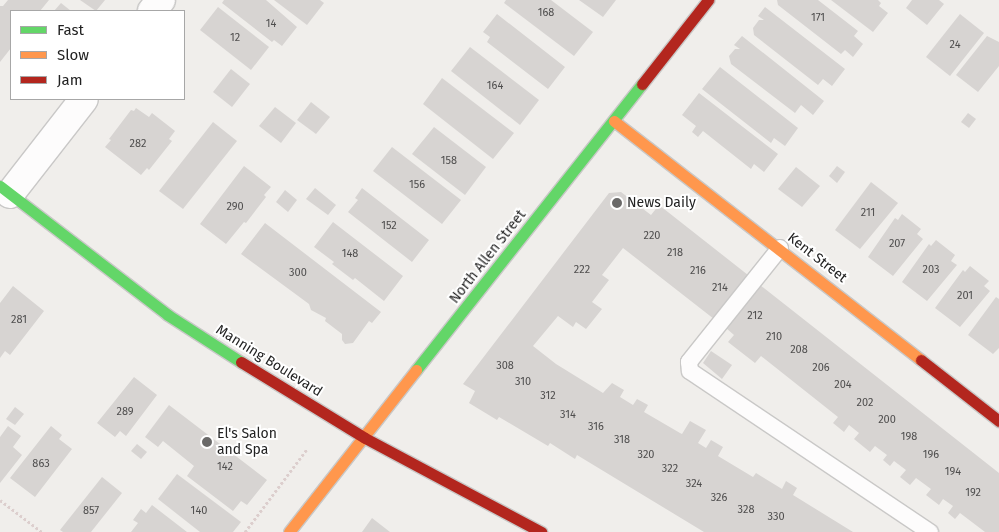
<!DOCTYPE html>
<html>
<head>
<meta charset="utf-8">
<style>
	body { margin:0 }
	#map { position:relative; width:999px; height:532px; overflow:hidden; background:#f0eeeb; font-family:"Fira Sans",sans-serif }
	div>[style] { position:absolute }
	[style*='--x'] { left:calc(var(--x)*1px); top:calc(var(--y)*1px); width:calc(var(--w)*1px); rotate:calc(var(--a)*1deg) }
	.building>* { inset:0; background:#d7d4d2 }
	.path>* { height:3px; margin-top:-1.5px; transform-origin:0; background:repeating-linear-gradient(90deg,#dccecd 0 2.5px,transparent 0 5px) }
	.roads { filter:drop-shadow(1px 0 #c9c8c7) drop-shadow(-1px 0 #c9c8c7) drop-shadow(0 1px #c9c8c7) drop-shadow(0 -1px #c9c8c7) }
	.lane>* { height:16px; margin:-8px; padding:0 8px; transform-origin:8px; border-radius:8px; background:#fdfcfc }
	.street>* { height:28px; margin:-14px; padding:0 14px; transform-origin:14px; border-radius:14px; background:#fdfcfc }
	.fast>* { height:11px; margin:-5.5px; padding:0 5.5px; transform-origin:5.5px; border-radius:5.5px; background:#63d668 }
	.slow>* { height:11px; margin:-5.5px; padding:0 5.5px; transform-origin:5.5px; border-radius:5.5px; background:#ff974d }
	.jam>* { height:11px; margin:-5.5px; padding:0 5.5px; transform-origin:5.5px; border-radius:5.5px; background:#b3261e }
	.dots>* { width:14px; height:14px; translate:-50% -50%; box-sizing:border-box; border:2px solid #fff; border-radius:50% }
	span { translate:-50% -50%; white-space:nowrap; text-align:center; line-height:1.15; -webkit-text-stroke:4px #fff; paint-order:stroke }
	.number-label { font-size:11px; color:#4f4e4e }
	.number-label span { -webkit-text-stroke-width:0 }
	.poi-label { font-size:14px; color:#222 }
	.left { translate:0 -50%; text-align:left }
	.street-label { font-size:14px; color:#222 }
	.legend { position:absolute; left:10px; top:10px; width:175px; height:90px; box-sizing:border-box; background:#fff; border:1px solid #a7a7a7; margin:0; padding:6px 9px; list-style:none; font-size:15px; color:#222 }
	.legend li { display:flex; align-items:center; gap:10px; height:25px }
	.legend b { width:25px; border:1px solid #a7a7a7 }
</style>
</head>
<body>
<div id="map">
	<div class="building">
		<i style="clip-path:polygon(8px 0,49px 0,40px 11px,11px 11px,11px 48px,0 62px,0 6px,3px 6px)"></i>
		<i style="clip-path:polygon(80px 0,105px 0,96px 11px)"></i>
		<i style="clip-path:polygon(224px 0,266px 0,297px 27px,282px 46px,274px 40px,272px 42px,222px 3px)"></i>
		<i style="clip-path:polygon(274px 0,320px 0,324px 3px,307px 25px)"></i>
		<i style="clip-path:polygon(506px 0,551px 0,593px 32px,574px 56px,504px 3px)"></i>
		<i style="clip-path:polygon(579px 0,616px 0,603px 17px)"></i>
		<i style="clip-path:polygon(777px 0,818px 0,858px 31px,854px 36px,863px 44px,853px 57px,845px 50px,841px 54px,778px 5px)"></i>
		<i style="clip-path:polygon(831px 0,878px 0,881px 3px,879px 6px,888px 13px,873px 32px)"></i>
		<i style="clip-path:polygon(912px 0,939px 0,944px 4px,927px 25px,906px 8px)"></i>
		<i style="clip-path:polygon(61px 3px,71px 11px,54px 11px)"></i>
		<i style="clip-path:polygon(218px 7px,269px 47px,251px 70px,200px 30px)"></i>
		<i style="clip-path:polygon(765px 7px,845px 69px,832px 86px,823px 79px,818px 85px,754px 35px,753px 28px,759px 20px,764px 20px,758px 16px)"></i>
		<i style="clip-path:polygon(497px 14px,565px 67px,548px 89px,487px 42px,490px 37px,483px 32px)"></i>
		<i style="clip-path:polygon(960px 14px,984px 33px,950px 76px,926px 57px)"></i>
		<i style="clip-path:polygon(742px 36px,824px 101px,813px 115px,801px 105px,795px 113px,731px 64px,729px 56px,735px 49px,740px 49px,734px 45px)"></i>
		<i style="clip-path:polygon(987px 36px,999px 42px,999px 66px,978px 92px,956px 75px)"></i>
		<i style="clip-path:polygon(470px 47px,539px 100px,520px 125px,451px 71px)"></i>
		<i style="clip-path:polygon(720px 67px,798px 128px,785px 146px,774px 138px,771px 143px,702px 89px)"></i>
		<i style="clip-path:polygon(231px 69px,250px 84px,232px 107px,213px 92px)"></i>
		<i style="clip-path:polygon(442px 78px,514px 133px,493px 159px,423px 104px)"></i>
		<i style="clip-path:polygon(699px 93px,778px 154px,764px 172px,754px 164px,751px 169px,703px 131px,698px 137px,692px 132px,696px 126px,682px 115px)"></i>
		<i style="clip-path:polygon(311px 102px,330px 117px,316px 134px,297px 120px)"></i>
		<i style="clip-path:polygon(275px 107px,296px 123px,281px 143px,259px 126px)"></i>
		<i style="clip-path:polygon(136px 108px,149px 117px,152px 113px,175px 131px,169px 139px,172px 141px,149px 170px,147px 168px,141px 175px,105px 147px,111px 140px,109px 139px,131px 110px,134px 111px)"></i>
		<i style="clip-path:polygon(968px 113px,976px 119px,969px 128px,961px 122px)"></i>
		<i style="clip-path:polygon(213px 122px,237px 141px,183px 209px,159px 191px)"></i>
		<i style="clip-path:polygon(434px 127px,486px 167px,465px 195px,412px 154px)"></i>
		<i style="clip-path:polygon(392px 147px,461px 200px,442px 224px,373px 171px)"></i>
		<i style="clip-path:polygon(244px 166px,271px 187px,264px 195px,266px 197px,246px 223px,244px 222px,226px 244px,200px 224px)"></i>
		<i style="clip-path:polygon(837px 166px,845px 172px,837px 183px,829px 176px)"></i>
		<i style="clip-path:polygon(796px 167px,820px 186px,802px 207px,778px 189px)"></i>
		<i style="clip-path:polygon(871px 182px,898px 203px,860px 249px,835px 230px)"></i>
		<i style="clip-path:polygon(315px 188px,336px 205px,328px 215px,306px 199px)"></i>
		<i style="clip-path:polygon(362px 188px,429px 240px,412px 262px,348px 212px,358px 200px,355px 198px)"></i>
		<i style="clip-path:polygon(285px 190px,297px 200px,288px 212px,276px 202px)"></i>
		<i style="clip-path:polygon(621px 192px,651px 215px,659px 205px,748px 275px,714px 319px,623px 248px,602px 275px,609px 280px,592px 302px,602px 309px,586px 329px,576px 322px,573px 327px,558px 316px,533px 346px,556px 364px,603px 393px,612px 383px,624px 390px,620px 397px,633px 405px,637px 399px,648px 405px,644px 412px,680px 433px,682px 434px,690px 421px,706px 430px,698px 443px,706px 448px,711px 440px,723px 447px,718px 456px,753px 477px,756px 473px,782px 489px,786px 481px,797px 488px,793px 495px,853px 532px,704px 532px,577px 455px,575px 459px,550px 443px,548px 446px,499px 417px,497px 420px,469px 403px,475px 391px,463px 384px,609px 193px)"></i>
		<i style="clip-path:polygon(902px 214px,921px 229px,917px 234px,923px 239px,893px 276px,868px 257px,895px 218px,898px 220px)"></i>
		<i style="clip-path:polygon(333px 222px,403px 276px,384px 301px,355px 278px,353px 280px,332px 264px,334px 262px,314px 247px)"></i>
		<i style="clip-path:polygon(265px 223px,381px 312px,372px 323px,369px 321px,353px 343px,345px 344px,342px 340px,342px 334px,325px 321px,326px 318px,311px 310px,309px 304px,241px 254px)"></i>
		<i style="clip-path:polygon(936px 240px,955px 255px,951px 261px,957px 265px,927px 301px,902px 282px,929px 244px,931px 246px)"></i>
		<i style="clip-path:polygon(970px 266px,989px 281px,984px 286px,990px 291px,960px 327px,935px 308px,963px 270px,965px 272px)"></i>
		<i style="clip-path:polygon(760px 285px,999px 473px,999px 532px,985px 532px,960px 513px,955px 519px,948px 513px,953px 506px,943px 499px,939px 505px,926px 495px,931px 489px,916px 478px,910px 485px,900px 477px,906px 470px,894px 461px,890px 466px,883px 460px,887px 455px,875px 446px,870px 452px,854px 439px,859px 433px,849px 425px,844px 432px,833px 423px,838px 417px,761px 356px,755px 363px,728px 342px,734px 335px,726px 328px)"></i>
		<i style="clip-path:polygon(13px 286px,44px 311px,10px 355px,5px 351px,0 358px,0 303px)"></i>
		<i style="clip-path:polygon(996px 297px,999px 299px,999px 348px,993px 354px,968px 335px)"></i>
		<i style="clip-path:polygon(711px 351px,732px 365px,722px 379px,703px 363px)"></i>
		<i style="clip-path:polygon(134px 377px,157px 395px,126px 436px,120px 431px,115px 437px,97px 423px)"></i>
		<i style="clip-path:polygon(169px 405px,267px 480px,247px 505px,241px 501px,233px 511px,187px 476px,194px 466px,163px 441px,158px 447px,145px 437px)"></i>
		<i style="clip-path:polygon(15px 407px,24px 414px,15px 425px,6px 419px)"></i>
		<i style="clip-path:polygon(8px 426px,21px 436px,13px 447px,22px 455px,0 483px,0 437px)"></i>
		<i style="clip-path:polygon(51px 426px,62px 435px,59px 439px,72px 449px,35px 497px,10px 478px)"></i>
		<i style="clip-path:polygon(137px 444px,147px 452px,141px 459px,131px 451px)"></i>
		<i style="clip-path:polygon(177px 474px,241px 522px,233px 532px,200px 532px,158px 499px)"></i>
		<i style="clip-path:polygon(102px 477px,122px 493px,91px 532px,63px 532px,60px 530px)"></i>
		<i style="clip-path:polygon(152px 505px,187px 532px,131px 532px,138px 523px,133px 520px,141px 509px,146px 513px)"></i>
		<i style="clip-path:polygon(372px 518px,390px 532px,362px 532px)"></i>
	</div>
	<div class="path">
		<i style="--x:0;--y:500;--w:53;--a:37.3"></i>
		<i style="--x:245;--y:532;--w:104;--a:-53.2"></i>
	</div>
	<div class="roads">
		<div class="lane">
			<i style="--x:780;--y:248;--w:146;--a:128.6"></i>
			<i style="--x:689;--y:362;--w:9;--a:84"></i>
			<i style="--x:690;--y:371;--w:289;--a:33.9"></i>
		</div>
		<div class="street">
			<i style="--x:152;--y:11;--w:14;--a:-51"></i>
			<i style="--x:10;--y:194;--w:120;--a:-52.1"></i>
		</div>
		<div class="fast">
			<i style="--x:0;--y:186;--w:212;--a:37.5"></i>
			<i style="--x:168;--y:315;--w:87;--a:32.8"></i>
			<i style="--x:416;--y:370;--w:365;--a:-51.7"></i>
		</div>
		<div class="slow">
			<i style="--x:614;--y:121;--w:389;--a:37.9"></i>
			<i style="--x:289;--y:532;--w:206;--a:-51.9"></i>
		</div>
		<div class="jam">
			<i style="--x:642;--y:84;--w:107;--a:-51.8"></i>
			<i style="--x:921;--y:360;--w:99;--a:38"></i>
			<i style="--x:241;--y:362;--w:145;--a:31.5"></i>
			<i style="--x:365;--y:438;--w:200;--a:28.1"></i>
		</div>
	</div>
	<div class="dots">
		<i style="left:617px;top:203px;background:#6a6968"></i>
		<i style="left:207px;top:442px;background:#6a6968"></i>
	</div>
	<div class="number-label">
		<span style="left:546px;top:13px">168</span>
		<span style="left:818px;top:18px">171</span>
		<span style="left:271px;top:24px">14</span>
		<span style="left:235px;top:38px">12</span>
		<span style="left:955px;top:45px">24</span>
		<span style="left:495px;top:86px">164</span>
		<span style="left:138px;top:144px">282</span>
		<span style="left:449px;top:161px">158</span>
		<span style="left:417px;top:185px">156</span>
		<span style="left:235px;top:207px">290</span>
		<span style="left:868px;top:213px">211</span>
		<span style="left:389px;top:226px">152</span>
		<span style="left:652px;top:236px">220</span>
		<span style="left:897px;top:244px">207</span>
		<span style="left:675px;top:253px">218</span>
		<span style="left:350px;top:254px">148</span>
		<span style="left:582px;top:270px">222</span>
		<span style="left:931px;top:270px">203</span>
		<span style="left:698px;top:271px">216</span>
		<span style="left:298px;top:273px">300</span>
		<span style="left:720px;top:288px">214</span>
		<span style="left:965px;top:296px">201</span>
		<span style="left:755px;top:316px">212</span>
		<span style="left:19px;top:320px">281</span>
		<span style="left:774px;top:337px">210</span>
		<span style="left:799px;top:350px">208</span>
		<span style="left:505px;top:366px">308</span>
		<span style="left:821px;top:368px">206</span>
		<span style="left:523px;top:382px">310</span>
		<span style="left:843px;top:385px">204</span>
		<span style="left:548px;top:396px">312</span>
		<span style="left:865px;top:403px">202</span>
		<span style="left:125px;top:412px">289</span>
		<span style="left:568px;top:415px">314</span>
		<span style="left:887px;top:420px">200</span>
		<span style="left:596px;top:427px">316</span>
		<span style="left:909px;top:437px">198</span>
		<span style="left:622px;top:440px">318</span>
		<span style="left:646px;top:455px">320</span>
		<span style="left:931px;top:455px">196</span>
		<span style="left:41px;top:464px">863</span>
		<span style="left:225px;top:467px">142</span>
		<span style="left:670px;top:469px">322</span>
		<span style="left:953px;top:472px">194</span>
		<span style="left:694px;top:484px">324</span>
		<span style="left:973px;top:493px">192</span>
		<span style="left:719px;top:498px">326</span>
		<span style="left:746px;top:510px">328</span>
		<span style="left:91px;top:511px">857</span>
		<span style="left:199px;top:511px">140</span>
		<span style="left:776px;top:517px">330</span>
	</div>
	<div class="poi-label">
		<span class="left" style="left:627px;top:203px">News Daily</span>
		<span class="left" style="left:217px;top:442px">El's Salon<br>and Spa</span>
	</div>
	<div class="street-label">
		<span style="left:488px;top:257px;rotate:-52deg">North Allen Street</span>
		<span style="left:817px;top:258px;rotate:38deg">Kent Street</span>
		<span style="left:269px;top:361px;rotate:32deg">Manning Boulevard</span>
	</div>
	<ul class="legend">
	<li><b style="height:6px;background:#63d668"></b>Fast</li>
	<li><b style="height:6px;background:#ff974d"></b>Slow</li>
	<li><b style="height:6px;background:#b3261e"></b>Jam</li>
	</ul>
</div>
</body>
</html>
